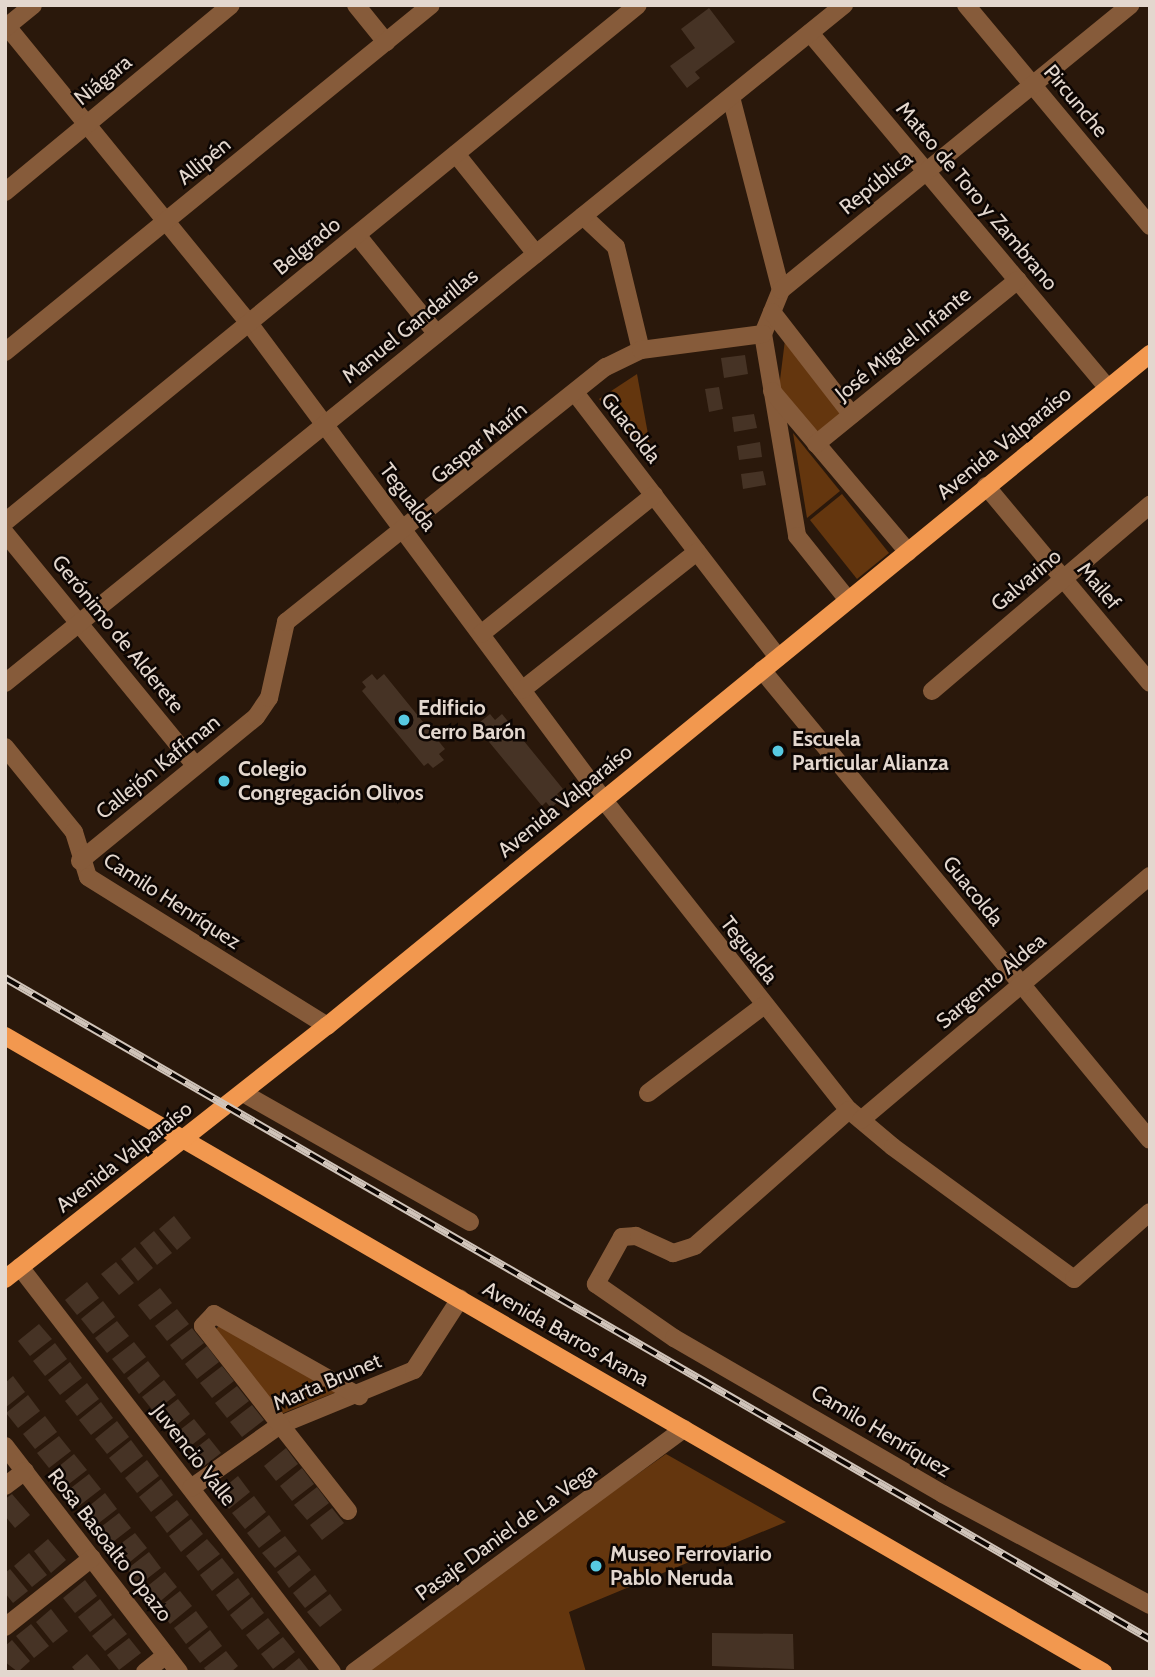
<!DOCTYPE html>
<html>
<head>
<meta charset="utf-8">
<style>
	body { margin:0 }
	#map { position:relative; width:1155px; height:1677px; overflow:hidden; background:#2a180b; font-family:Cabin,sans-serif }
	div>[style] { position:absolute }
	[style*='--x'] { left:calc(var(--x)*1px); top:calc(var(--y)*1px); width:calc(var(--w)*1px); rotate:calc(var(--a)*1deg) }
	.green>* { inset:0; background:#64360e }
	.building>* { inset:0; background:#463325 }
	.minor>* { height:18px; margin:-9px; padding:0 9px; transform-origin:9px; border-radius:9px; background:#865b3a }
	.major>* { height:18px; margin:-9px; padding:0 9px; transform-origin:9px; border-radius:9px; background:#f2984f }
	.rail>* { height:8px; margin-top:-4px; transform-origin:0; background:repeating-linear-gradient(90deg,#0d0603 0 16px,#d0c4ba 0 32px); box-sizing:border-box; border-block:2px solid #d0c4ba }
	.dots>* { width:19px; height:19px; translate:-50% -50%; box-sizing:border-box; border:4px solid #0d0603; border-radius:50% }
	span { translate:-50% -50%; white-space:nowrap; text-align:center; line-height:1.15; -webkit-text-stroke:5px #0d0603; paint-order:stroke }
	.street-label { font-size:21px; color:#e3d7ce }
	.poi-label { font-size:21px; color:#e3d7ce; font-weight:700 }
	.left { translate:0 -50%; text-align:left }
	.frame { position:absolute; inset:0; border:7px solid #e3d7ce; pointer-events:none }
</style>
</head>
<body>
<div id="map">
	<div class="green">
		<i style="clip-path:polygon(785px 340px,849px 419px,822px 441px,779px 388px)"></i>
		<i style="clip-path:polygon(637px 374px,654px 467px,599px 399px)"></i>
		<i style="clip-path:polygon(793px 433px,840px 491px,807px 518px)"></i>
		<i style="clip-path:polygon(842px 494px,889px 553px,857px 579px,810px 520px)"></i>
		<i style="clip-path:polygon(221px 1324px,339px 1391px,281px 1414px,215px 1330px)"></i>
		<i style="clip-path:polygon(666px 1454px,786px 1522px,569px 1612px,586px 1672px,358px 1672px)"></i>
	</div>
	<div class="building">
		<i style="clip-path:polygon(709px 8px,735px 42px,695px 72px,700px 78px,687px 88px,670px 66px,695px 48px,681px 29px)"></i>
		<i style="clip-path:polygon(745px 355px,748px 374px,724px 378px,721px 358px)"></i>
		<i style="clip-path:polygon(719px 387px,723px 409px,709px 412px,705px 389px)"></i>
		<i style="clip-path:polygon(754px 414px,757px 428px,734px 432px,732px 417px)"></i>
		<i style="clip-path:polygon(760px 442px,762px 457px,739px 460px,737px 446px)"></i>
		<i style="clip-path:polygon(763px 471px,766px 485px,743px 489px,741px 474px)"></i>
		<i style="clip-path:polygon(372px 674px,377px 680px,384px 674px,445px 749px,439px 754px,444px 760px,433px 768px,428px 763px,424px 766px,362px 691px,366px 687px,362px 682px)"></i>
		<i style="clip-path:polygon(490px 714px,495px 720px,502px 714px,563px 789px,557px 794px,561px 799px,551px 808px,546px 802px,542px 806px,480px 731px,485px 727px,480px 722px)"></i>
		<i style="clip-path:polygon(174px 1216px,191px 1238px,177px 1250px,159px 1229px)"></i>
		<i style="clip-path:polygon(154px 1231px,172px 1253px,157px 1265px,140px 1243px)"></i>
		<i style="clip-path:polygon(135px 1247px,153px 1268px,138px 1281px,121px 1259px)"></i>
		<i style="clip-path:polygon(116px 1262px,134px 1283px,119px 1295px,101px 1274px)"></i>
		<i style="clip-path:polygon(87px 1282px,99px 1298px,77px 1315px,65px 1300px)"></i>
		<i style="clip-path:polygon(160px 1288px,172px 1303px,150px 1320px,138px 1305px)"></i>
		<i style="clip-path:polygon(103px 1301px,115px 1317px,93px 1334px,81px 1319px)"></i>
		<i style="clip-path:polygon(177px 1309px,189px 1324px,167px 1341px,155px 1326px)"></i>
		<i style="clip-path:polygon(117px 1321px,129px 1336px,107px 1353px,95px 1338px)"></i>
		<i style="clip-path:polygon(39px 1324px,52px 1339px,30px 1356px,18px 1341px)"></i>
		<i style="clip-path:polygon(192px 1328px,204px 1343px,182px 1360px,170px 1345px)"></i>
		<i style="clip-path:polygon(134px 1342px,146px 1357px,124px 1374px,112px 1359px)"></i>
		<i style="clip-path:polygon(55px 1343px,67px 1359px,45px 1376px,33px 1361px)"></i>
		<i style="clip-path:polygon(207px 1346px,219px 1362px,197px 1379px,185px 1364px)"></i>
		<i style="clip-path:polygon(148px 1361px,160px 1376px,139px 1394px,127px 1378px)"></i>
		<i style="clip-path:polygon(70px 1362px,82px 1378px,60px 1395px,48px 1380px)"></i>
		<i style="clip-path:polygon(222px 1366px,234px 1381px,212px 1398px,200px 1383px)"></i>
		<i style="clip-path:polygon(13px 1376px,25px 1392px,5px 1408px,5px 1383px)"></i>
		<i style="clip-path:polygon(164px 1380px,176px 1395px,154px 1412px,142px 1397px)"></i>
		<i style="clip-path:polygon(87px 1383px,99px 1399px,77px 1416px,65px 1401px)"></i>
		<i style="clip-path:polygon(237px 1386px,249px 1401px,227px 1418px,215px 1403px)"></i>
		<i style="clip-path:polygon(28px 1395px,40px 1411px,18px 1428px,6px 1413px)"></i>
		<i style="clip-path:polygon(178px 1399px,190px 1414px,168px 1432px,156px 1416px)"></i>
		<i style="clip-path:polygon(101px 1402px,113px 1418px,91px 1435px,79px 1420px)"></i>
		<i style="clip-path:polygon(252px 1405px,264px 1420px,242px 1437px,230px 1422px)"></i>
		<i style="clip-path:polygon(45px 1416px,57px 1432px,35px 1449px,23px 1434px)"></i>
		<i style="clip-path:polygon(194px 1419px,206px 1434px,184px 1451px,172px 1436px)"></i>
		<i style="clip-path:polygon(117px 1421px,129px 1437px,107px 1454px,95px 1439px)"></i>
		<i style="clip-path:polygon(59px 1436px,71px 1451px,49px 1468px,37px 1453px)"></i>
		<i style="clip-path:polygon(209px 1438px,221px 1453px,199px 1470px,187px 1455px)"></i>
		<i style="clip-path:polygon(131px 1440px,143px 1456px,121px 1473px,109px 1458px)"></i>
		<i style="clip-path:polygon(286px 1448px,298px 1464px,276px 1481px,264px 1466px)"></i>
		<i style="clip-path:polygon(74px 1454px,87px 1470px,65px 1487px,52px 1472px)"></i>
		<i style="clip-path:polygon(147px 1460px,159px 1476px,137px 1493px,125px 1478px)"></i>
		<i style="clip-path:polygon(302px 1468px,314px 1484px,292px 1501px,280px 1486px)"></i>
		<i style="clip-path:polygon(89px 1474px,101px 1489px,79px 1506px,67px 1491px)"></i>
		<i style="clip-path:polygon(238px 1476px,250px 1492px,229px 1509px,216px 1494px)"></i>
		<i style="clip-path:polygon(161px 1479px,173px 1495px,151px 1512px,139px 1497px)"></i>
		<i style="clip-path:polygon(317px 1487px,329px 1503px,307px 1520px,294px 1505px)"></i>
		<i style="clip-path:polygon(105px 1493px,117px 1509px,95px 1526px,83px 1511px)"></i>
		<i style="clip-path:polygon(12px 1494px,30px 1515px,15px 1528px,5px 1516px,5px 1499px)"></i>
		<i style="clip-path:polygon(254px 1496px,266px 1512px,245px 1529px,232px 1513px)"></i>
		<i style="clip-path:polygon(177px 1500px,189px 1515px,167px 1533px,155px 1517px)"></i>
		<i style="clip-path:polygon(332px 1508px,344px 1523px,322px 1540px,310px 1525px)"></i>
		<i style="clip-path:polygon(119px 1513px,131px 1528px,109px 1545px,97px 1530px)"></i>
		<i style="clip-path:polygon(269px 1515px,281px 1531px,259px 1548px,247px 1533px)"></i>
		<i style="clip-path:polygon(191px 1519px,203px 1534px,181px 1552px,169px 1536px)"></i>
		<i style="clip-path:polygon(135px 1533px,147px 1548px,125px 1566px,112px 1550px)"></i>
		<i style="clip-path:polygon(285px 1536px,297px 1551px,275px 1568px,262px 1553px)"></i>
		<i style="clip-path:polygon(48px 1539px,66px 1560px,51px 1573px,34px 1551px)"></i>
		<i style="clip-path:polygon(207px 1539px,220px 1554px,198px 1571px,186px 1556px)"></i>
		<i style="clip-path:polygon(149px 1552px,161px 1568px,139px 1585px,127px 1569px)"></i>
		<i style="clip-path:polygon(29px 1553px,47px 1575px,32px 1587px,14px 1566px)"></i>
		<i style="clip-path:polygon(299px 1555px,311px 1570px,289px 1588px,277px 1572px)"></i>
		<i style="clip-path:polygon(222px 1558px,234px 1573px,212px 1591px,200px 1575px)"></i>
		<i style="clip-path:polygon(10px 1569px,28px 1591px,13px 1603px,5px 1593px,5px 1573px)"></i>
		<i style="clip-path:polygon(165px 1572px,177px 1587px,156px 1605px,144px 1589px)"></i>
		<i style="clip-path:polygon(315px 1575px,327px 1591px,305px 1608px,293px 1593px)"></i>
		<i style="clip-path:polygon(238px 1578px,250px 1594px,228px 1611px,216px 1595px)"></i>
		<i style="clip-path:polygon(85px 1580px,97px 1596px,75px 1613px,63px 1598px)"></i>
		<i style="clip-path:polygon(180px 1591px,192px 1606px,170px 1624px,158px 1608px)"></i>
		<i style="clip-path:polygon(330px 1594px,342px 1610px,320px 1627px,307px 1612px)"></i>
		<i style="clip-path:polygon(252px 1597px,264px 1613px,242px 1630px,230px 1615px)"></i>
		<i style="clip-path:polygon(100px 1599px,112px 1615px,90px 1632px,78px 1617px)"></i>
		<i style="clip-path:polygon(51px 1609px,68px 1631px,53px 1643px,36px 1622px)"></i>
		<i style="clip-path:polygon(196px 1611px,208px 1627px,186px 1644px,174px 1628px)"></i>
		<i style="clip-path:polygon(114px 1618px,127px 1634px,105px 1651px,92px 1636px)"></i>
		<i style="clip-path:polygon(268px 1618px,280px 1633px,258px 1650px,246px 1635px)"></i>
		<i style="clip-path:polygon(31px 1624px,49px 1646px,34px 1658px,16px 1636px)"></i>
		<i style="clip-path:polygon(210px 1630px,222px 1646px,200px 1663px,188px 1648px)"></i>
		<i style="clip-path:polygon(712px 1633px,793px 1634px,794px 1669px,712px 1666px)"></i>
		<i style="clip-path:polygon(283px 1637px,295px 1652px,273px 1669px,261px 1654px)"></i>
		<i style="clip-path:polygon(129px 1638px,141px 1653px,119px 1670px,107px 1655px)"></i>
		<i style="clip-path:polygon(12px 1640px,30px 1661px,18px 1672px,5px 1662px,5px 1646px)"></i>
		<i style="clip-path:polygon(226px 1651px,238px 1666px,231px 1672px,207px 1672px,204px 1668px)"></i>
		<i style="clip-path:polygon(87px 1654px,102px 1672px,76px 1672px,72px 1667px)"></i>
		<i style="clip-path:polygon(299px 1658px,310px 1672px,282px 1672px)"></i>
	</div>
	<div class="minor">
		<i style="--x:356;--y:5;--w:48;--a:51"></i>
		<i style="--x:966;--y:5;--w:288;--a:50.2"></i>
		<i style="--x:5;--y:24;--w:386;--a:50.8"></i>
		<i style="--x:249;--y:323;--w:593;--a:53.36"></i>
		<i style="--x:603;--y:799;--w:397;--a:51.7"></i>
		<i style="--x:849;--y:1110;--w:57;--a:40.1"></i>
		<i style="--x:893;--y:1147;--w:224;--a:36.1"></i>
		<i style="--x:1074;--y:1279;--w:101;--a:-41.4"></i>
		<i style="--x:5;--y:28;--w:36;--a:-39"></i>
		<i style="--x:810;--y:33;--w:463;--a:50"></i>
		<i style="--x:731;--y:97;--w:199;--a:75.5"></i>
		<i style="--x:781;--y:290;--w:48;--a:112.2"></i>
		<i style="--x:763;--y:334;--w:205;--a:80.4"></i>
		<i style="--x:797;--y:536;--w:82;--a:51.4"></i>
		<i style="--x:456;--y:154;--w:128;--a:51.3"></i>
		<i style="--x:5;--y:192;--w:293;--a:-39.6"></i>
		<i style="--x:583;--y:216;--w:45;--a:43.2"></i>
		<i style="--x:616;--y:247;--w:106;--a:76.4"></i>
		<i style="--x:357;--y:235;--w:127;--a:51.1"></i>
		<i style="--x:781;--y:290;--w:451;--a:-39.2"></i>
		<i style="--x:772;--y:312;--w:130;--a:52.2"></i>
		<i style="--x:5;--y:352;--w:549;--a:-39.16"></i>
		<i style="--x:772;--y:391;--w:211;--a:49.8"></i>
		<i style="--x:576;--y:394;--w:332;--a:52.5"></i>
		<i style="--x:816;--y:444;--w:260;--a:-39.1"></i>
		<i style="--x:986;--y:486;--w:256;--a:50.2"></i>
		<i style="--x:5;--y:522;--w:817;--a:-39.24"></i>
		<i style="--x:5;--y:533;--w:300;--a:50.7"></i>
		<i style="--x:481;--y:634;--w:222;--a:-38.8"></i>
		<i style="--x:762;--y:670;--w:609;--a:50.46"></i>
		<i style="--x:5;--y:683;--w:1079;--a:-38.94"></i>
		<i style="--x:522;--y:690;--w:223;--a:-38.3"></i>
		<i style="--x:932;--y:691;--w:287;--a:-40.5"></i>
		<i style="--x:5;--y:747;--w:109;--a:50.9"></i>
		<i style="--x:74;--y:832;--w:47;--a:72.7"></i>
		<i style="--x:88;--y:877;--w:282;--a:31.9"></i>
		<i style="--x:80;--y:861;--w:227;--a:-39.3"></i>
		<i style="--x:256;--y:717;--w:23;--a:-56"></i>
		<i style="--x:269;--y:698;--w:78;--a:-77.4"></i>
		<i style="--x:286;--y:622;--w:409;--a:-38.6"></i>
		<i style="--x:606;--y:367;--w:39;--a:-26"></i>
		<i style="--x:641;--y:350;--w:123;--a:-7.5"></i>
		<i style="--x:243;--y:1093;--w:261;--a:29.6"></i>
		<i style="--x:648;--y:1093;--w:144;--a:-37.1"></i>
		<i style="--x:849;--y:1110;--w:205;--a:138.6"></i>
		<i style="--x:695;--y:1246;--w:23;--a:162"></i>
		<i style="--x:673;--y:1253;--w:41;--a:-155.3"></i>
		<i style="--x:636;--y:1236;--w:14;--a:176"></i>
		<i style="--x:622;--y:1237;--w:54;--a:119"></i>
		<i style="--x:596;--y:1284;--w:95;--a:34.7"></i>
		<i style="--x:674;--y:1338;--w:311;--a:30.1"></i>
		<i style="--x:943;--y:1494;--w:235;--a:28.2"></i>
		<i style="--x:861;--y:1120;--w:378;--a:-40.2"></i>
		<i style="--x:20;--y:1267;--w:511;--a:52.39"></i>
		<i style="--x:5;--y:1446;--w:285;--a:52.4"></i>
		<i style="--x:5;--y:1486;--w:25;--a:-37"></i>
		<i style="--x:191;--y:1488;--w:109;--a:-35.3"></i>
		<i style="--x:280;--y:1425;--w:145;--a:-22.3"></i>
		<i style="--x:414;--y:1370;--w:85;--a:-57.1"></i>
		<i style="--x:348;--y:1511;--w:235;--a:-128.1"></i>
		<i style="--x:203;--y:1326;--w:16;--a:-47"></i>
		<i style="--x:214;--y:1314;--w:167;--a:29.5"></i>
		<i style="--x:5;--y:1627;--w:111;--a:-38.4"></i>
		<i style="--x:145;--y:1672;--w:27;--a:-39"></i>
		<i style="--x:354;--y:1672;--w:410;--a:-36.4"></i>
	</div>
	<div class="major">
		<i style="--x:5;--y:1036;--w:1269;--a:30.08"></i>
		<i style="--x:5;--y:1279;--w:410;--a:-38.2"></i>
		<i style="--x:327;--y:1026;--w:1063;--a:-39.23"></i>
	</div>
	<div class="rail">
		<i style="--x:5;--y:978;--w:1322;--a:30"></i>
	</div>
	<div class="dots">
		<i style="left:404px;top:720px;background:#57c9e2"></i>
		<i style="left:778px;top:751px;background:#57c9e2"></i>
		<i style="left:224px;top:781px;background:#57c9e2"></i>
		<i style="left:596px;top:1566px;background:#57c9e2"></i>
	</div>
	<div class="street-label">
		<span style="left:103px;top:80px;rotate:-39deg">Niágara</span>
		<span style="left:1076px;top:101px;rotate:50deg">Pircunche</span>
		<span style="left:204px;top:161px;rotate:-39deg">Allipén</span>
		<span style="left:876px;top:183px;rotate:-39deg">República</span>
		<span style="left:977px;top:196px;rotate:50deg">Mateo de Toro y Zambrano</span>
		<span style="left:307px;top:246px;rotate:-39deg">Belgrado</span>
		<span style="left:410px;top:326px;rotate:-39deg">Manuel Gandarillas</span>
		<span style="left:903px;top:344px;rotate:-39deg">José Miguel Infante</span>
		<span style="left:631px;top:428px;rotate:52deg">Guacolda</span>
		<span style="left:479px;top:443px;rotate:-39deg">Gaspar Marín</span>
		<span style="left:1004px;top:443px;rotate:-39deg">Avenida Valparaíso</span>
		<span style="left:408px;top:497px;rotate:53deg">Tegualda</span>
		<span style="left:1026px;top:580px;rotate:-40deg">Galvarino</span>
		<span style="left:1099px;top:586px;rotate:50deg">Mailef</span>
		<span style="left:118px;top:634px;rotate:51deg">Gerónimo de Alderete</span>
		<span style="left:158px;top:767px;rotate:-39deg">Callejón Kaffman</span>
		<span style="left:565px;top:801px;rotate:-39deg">Avenida Valparaíso</span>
		<span style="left:973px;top:891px;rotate:51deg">Guacolda</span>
		<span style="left:172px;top:901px;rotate:33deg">Camilo Henríquez</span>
		<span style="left:749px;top:950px;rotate:52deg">Tegualda</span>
		<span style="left:991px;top:981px;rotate:-40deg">Sargento Aldea</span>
		<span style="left:124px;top:1157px;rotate:-38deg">Avenida Valparaíso</span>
		<span style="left:566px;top:1334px;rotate:30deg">Avenida Barros Arana</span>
		<span style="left:327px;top:1382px;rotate:-23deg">Marta Brunet</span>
		<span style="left:881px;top:1431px;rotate:31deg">Camilo Henríquez</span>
		<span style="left:194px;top:1455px;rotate:52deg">Juvencio Valle</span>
		<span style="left:506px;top:1532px;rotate:-36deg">Pasaje Daniel de La Vega</span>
		<span style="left:110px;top:1545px;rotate:52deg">Rosa Basoalto Opazo</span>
	</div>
	<div class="poi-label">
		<span class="left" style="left:418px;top:720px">Edificio<br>Cerro Barón</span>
		<span class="left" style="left:792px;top:751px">Escuela<br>Particular Alianza</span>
		<span class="left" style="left:238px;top:781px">Colegio<br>Congregación Olivos</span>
		<span class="left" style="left:610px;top:1566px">Museo Ferroviario<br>Pablo Neruda</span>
	</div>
	<div class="frame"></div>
</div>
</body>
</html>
